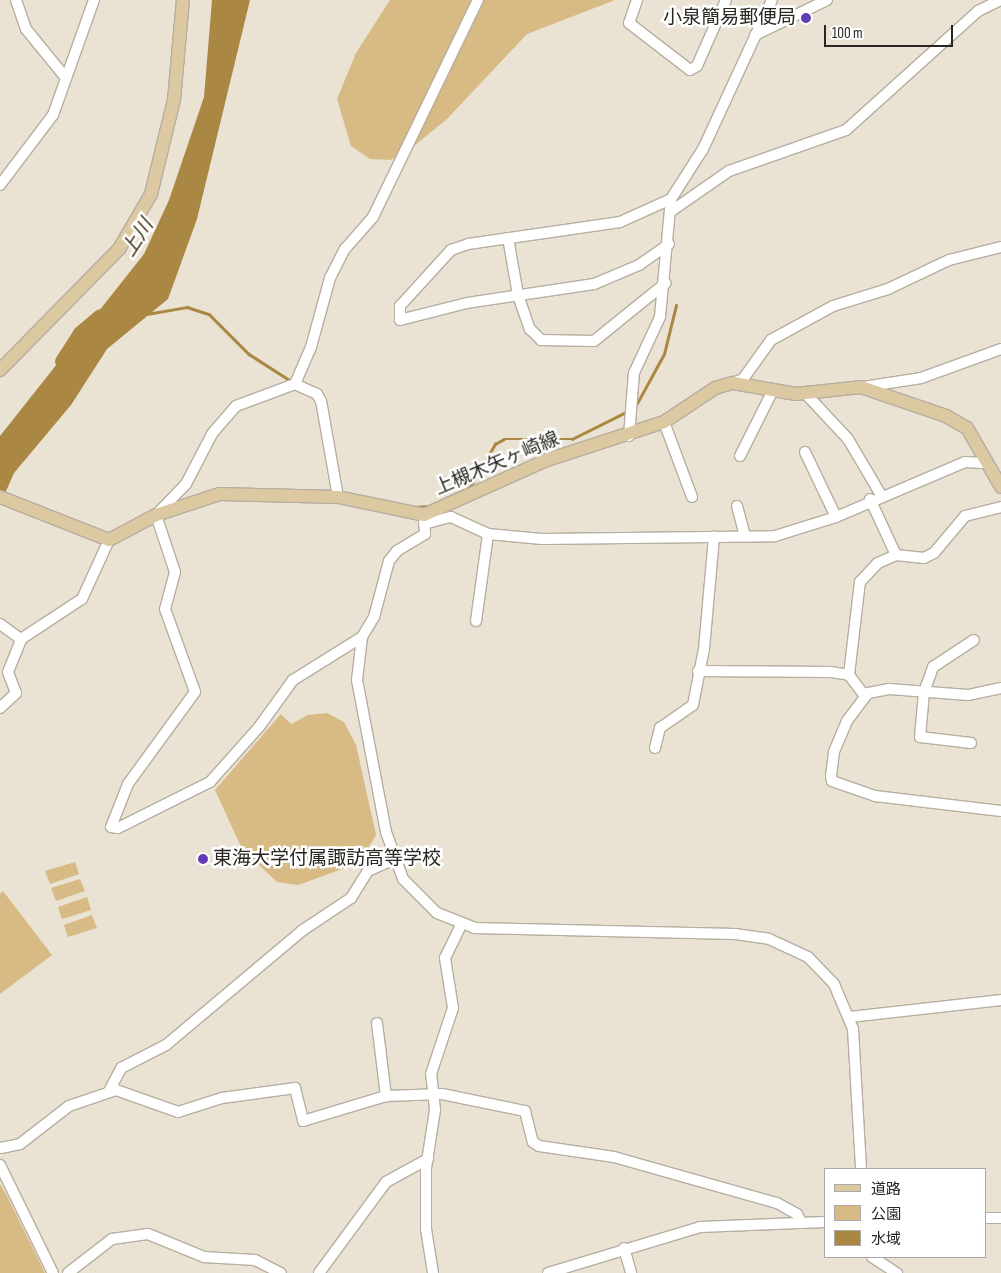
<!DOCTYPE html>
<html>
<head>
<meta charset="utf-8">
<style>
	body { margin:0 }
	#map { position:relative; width:1001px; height:1273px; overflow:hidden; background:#eae2d3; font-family:"Sofia Sans Condensed","Noto Sans JP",sans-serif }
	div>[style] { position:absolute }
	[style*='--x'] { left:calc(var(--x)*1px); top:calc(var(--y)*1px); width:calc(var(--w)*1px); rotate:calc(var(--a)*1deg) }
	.green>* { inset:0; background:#d7ba84 }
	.water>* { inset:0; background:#a84 }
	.stream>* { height:2.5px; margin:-1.25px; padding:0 1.25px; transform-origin:1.25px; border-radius:1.25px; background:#a84 }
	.river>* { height:15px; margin:-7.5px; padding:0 7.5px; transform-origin:7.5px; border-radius:7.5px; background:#a84 }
	.roads { filter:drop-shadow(1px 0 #b6aea0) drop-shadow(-1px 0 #b6aea0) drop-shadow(0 1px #b6aea0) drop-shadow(0 -1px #b6aea0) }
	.minor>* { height:10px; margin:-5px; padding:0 5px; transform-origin:5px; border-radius:5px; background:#fff }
	.major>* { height:12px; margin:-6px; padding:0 6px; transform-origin:6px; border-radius:6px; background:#dcc8a1 }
	.dots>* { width:14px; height:14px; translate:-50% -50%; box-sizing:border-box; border:2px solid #fff; border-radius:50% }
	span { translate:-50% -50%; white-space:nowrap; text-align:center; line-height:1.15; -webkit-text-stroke:5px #fff; paint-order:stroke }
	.poi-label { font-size:19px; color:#2a2722 }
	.right { translate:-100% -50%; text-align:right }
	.left { translate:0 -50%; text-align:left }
	.street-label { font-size:19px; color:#2a2722 }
	.water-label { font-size:20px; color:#3f3012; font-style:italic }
	.legend { position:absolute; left:824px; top:1168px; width:162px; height:90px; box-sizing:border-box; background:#fff; border:1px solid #aaa9a7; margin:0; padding:6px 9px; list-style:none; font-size:15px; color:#2a2722 }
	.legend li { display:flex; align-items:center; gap:10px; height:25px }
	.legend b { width:25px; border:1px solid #aaa9a7 }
	.scale { position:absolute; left:824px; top:25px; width:129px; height:22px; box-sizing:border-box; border:2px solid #2a2722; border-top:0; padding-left:6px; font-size:15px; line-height:18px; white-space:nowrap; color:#2a2722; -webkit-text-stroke:4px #fff; paint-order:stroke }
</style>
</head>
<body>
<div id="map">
	<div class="green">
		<i style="clip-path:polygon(390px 0,615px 0,527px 34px,447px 119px,404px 154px,390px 160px,370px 159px,351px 146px,337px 99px,356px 53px)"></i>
		<i style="clip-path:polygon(327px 713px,344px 722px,356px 745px,376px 835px,364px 855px,345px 868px,298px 885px,277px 882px,242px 849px,215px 790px,281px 714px,291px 724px,308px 715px)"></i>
		<i style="clip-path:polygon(75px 862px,79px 874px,50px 884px,45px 871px)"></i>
		<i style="clip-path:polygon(80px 879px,85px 891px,56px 901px,51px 888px)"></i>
		<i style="clip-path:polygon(3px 891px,52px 955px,0 994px,0 894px)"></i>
		<i style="clip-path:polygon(87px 897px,91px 910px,62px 919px,58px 907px)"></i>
		<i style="clip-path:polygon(92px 915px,97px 928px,68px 937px,64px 925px)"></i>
		<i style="clip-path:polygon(0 1184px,7px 1196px,45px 1273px,0 1273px)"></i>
	</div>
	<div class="water">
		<i style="clip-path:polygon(212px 0,250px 0,197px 219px,168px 299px,107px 349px,71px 405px,14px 473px,0 505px,0 436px,144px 254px,169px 200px,204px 97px)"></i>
	</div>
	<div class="stream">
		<i style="--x:147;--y:314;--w:41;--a:-9.9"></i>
		<i style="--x:187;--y:307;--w:23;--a:18"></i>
		<i style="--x:209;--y:314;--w:57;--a:45"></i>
		<i style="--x:249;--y:354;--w:50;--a:32.7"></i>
		<i style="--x:635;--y:407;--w:60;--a:-61.3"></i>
		<i style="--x:664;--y:354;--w:50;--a:-76.2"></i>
		<i style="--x:414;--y:507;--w:15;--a:-4"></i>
		<i style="--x:429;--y:506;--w:45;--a:-24.9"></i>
		<i style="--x:470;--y:487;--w:50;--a:-59.8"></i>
		<i style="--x:495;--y:444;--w:10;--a:-29"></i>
		<i style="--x:504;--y:439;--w:68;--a:0"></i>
		<i style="--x:572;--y:439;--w:63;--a:-26.6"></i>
	</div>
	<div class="river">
		<i style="--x:62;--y:361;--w:33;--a:-57"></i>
		<i style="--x:80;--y:333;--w:26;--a:-40"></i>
	</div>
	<div class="roads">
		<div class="minor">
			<i style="--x:16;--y:0;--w:31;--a:71"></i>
			<i style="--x:26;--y:29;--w:63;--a:50.8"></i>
			<i style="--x:637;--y:0;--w:24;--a:109"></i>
			<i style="--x:629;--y:23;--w:77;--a:37.6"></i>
			<i style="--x:690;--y:70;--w:8;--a:-30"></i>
			<i style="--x:697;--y:66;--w:72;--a:-66.3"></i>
			<i style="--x:755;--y:35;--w:80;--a:-25.9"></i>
			<i style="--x:0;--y:185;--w:88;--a:-52.9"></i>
			<i style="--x:53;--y:115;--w:122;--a:-70.4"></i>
			<i style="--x:670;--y:212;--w:72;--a:-34.8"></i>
			<i style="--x:729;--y:171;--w:124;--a:-19.3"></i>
			<i style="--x:846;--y:130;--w:178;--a:-42"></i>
			<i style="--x:978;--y:11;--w:25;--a:-26"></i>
			<i style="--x:508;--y:238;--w:58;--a:80"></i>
			<i style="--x:518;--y:295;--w:36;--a:71"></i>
			<i style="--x:530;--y:329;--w:16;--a:45"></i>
			<i style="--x:541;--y:340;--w:53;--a:1.1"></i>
			<i style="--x:594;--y:341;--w:92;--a:-38.9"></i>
			<i style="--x:669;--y:244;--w:37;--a:145"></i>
			<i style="--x:639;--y:265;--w:49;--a:157.1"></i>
			<i style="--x:594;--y:284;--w:128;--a:171.5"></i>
			<i style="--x:467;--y:303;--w:69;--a:165.8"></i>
			<i style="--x:400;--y:320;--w:14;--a:-90"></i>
			<i style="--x:400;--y:306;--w:76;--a:-47.7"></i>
			<i style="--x:451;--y:250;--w:18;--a:-19"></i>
			<i style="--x:468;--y:244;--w:154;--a:-8.2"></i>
			<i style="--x:620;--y:222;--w:56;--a:-24.3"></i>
			<i style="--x:733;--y:383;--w:11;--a:-22"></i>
			<i style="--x:743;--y:379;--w:48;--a:-54.3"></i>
			<i style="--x:771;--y:340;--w:71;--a:-28.7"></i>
			<i style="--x:833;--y:306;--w:58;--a:-17.2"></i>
			<i style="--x:888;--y:289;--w:68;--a:-25.4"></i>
			<i style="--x:949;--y:260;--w:54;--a:-14"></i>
			<i style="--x:295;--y:384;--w:40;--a:-66.6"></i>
			<i style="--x:311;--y:347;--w:72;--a:-74.6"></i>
			<i style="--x:330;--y:278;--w:33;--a:-63"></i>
			<i style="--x:345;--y:249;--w:43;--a:-48.8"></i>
			<i style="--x:373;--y:217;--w:241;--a:-64.2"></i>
			<i style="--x:863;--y:387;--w:59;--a:-8.8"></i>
			<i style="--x:921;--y:378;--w:85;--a:-19.9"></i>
			<i style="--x:805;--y:393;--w:63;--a:46.9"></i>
			<i style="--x:848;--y:439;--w:65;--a:59.5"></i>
			<i style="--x:664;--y:422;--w:80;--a:69.5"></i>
			<i style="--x:629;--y:436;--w:63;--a:-85.5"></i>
			<i style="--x:634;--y:373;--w:62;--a:-65.1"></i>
			<i style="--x:660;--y:317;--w:119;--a:-84.7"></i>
			<i style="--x:671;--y:199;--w:59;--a:-57.4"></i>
			<i style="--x:703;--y:149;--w:164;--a:-65.2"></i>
			<i style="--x:805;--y:452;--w:72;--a:64.5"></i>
			<i style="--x:740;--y:456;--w:72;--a:-63.4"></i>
			<i style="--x:338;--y:497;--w:97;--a:-100"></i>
			<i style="--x:321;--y:401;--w:8;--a:-120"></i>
			<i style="--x:317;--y:394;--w:24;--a:-156"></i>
			<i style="--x:295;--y:384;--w:63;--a:159.6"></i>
			<i style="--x:236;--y:406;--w:37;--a:131"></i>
			<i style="--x:212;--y:434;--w:56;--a:117.5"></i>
			<i style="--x:186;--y:484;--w:43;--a:134.1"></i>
			<i style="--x:156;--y:515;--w:60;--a:71.6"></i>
			<i style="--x:175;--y:572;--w:38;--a:105"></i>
			<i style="--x:165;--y:609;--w:88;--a:70.1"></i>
			<i style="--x:195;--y:692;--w:114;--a:126.1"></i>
			<i style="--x:128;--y:784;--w:46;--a:111.6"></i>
			<i style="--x:111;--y:827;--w:7;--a:8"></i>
			<i style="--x:118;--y:828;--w:103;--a:-26.6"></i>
			<i style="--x:210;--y:782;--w:74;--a:-48.3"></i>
			<i style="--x:259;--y:727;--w:58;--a:-54.1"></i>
			<i style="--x:293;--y:680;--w:81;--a:-31.9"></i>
			<i style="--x:870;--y:499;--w:62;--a:65.1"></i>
			<i style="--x:896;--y:555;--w:28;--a:6"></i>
			<i style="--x:924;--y:558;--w:11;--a:-27"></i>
			<i style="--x:934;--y:553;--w:48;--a:-50"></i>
			<i style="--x:965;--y:516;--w:37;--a:-14"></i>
			<i style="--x:737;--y:506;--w:31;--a:75"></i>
			<i style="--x:424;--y:515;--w:19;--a:87"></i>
			<i style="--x:425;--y:534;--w:33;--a:149"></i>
			<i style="--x:397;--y:551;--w:13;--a:129"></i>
			<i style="--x:389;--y:561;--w:58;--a:105"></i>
			<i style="--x:374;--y:617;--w:23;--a:121"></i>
			<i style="--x:362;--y:637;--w:43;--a:96.6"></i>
			<i style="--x:357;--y:680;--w:155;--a:79.2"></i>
			<i style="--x:386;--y:832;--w:50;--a:70.1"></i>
			<i style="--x:403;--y:879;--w:48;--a:45"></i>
			<i style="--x:437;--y:913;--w:41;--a:21.5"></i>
			<i style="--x:475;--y:928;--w:260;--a:1.3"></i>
			<i style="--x:735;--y:934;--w:34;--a:8"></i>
			<i style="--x:769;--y:939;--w:43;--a:24.8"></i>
			<i style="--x:808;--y:957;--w:37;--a:46"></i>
			<i style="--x:834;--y:984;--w:49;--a:67.1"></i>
			<i style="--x:853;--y:1029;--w:140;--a:86.7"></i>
			<i style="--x:424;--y:524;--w:28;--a:-15"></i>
			<i style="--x:451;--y:517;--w:41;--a:24.7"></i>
			<i style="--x:488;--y:534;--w:54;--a:5.3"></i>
			<i style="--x:542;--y:539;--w:233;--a:-0.7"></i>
			<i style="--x:775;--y:536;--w:64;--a:-17.3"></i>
			<i style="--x:836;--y:517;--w:140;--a:-23.1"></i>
			<i style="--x:965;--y:462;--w:22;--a:3"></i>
			<i style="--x:476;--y:621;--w:88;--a:-82.1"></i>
			<i style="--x:0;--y:624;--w:26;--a:36"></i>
			<i style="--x:698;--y:671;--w:133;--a:0.4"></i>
			<i style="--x:831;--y:672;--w:18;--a:9"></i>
			<i style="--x:849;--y:675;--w:26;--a:53"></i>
			<i style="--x:849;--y:675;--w:94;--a:-83.3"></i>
			<i style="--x:860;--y:582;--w:26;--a:-47"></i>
			<i style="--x:878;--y:563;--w:20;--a:-24"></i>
			<i style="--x:1001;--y:688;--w:34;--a:168"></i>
			<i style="--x:968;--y:695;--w:79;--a:-175.7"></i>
			<i style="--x:889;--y:689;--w:21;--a:169"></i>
			<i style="--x:868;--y:693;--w:35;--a:127"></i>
			<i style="--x:847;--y:721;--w:34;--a:113"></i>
			<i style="--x:834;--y:752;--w:24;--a:97"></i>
			<i style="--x:831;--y:776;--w:5;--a:79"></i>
			<i style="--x:832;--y:781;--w:46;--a:19.2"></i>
			<i style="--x:875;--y:796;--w:127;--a:6.8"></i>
			<i style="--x:0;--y:708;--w:22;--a:-43"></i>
			<i style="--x:16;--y:693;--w:22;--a:-111"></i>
			<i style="--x:8;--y:672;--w:35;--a:-68"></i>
			<i style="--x:21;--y:639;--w:73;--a:-33.3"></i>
			<i style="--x:82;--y:599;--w:65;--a:-65.4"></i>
			<i style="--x:971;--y:743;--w:51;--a:-173.3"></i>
			<i style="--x:920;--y:737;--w:45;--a:-84.9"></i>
			<i style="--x:924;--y:692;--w:27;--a:-70"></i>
			<i style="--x:933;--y:667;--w:49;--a:-33.4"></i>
			<i style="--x:655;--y:748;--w:21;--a:-76"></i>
			<i style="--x:660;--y:728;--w:40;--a:-34.9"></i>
			<i style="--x:693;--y:705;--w:57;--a:-78.9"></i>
			<i style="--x:704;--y:649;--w:113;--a:-84.9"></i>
			<i style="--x:850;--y:1017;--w:152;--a:-6.4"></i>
			<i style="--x:377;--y:1023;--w:74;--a:83"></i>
			<i style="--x:109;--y:1091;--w:26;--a:-62"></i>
			<i style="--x:121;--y:1068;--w:51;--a:-27.1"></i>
			<i style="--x:166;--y:1045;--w:179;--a:-40"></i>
			<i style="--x:303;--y:930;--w:58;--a:-33.7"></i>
			<i style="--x:351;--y:898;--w:32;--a:-58"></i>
			<i style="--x:368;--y:871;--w:27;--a:-24"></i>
			<i style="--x:1;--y:1148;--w:19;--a:-12"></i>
			<i style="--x:20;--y:1144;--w:62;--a:-37.8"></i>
			<i style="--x:69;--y:1106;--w:50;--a:-18.8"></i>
			<i style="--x:116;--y:1090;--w:66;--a:19.5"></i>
			<i style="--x:178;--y:1112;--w:46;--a:-17.7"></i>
			<i style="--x:222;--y:1098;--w:74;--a:-7.8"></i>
			<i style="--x:295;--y:1088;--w:34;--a:76"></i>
			<i style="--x:303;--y:1121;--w:87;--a:-16.8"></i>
			<i style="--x:386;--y:1096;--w:56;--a:-2"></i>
			<i style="--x:442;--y:1094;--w:85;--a:11.6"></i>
			<i style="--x:525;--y:1111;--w:32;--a:76"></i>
			<i style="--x:533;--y:1142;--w:7;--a:34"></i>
			<i style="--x:539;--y:1146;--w:76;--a:8.3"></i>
			<i style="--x:614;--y:1157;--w:169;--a:15.8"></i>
			<i style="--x:777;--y:1203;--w:23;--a:29"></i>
			<i style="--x:797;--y:1214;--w:9;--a:63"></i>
			<i style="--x:0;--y:1165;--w:120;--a:63.9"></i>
			<i style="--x:985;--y:1218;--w:16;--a:0"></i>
			<i style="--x:624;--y:1248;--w:26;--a:74"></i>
			<i style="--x:872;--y:1257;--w:30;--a:33"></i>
			<i style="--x:68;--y:1273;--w:56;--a:-37.7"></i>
			<i style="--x:112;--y:1239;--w:36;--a:-8"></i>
			<i style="--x:148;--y:1234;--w:61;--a:22.3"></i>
			<i style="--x:204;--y:1257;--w:51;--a:3.4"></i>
			<i style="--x:255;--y:1260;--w:29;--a:27"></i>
			<i style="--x:319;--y:1273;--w:113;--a:-53.6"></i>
			<i style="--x:386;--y:1182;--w:48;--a:-28.7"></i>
			<i style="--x:433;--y:1273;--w:45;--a:-99"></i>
			<i style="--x:426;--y:1229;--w:61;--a:-90"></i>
			<i style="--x:426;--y:1168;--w:59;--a:-81.2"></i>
			<i style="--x:435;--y:1110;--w:36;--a:-96"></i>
			<i style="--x:431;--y:1074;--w:70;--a:-71.6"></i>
			<i style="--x:453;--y:1008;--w:51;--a:-99.1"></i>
			<i style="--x:445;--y:958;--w:37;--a:-64"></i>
			<i style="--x:548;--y:1273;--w:159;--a:-16.8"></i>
			<i style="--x:700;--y:1227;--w:125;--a:-2.3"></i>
		</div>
		<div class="major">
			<i style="--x:0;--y:370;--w:170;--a:-45.5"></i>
			<i style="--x:119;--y:249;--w:64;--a:-59.8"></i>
			<i style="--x:151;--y:194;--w:97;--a:-76.3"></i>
			<i style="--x:174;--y:100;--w:100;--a:-84.9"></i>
			<i style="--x:0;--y:497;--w:117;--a:21.5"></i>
			<i style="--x:109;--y:540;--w:53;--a:-28"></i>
			<i style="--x:156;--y:515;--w:67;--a:-18.2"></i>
			<i style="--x:220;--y:494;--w:118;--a:1.5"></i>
			<i style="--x:338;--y:497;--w:88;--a:11.8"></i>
			<i style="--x:424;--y:515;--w:135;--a:-24.1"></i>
			<i style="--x:547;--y:460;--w:123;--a:-18"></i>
			<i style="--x:664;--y:422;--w:61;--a:-33.7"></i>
			<i style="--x:715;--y:388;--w:19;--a:-16"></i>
			<i style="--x:733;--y:383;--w:64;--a:9.9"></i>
			<i style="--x:796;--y:394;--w:65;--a:-6.1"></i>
			<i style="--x:861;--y:387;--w:90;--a:18.8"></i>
			<i style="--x:946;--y:416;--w:24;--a:30"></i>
			<i style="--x:967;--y:428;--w:68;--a:60"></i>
		</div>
	</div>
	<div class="dots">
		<i style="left:806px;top:18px;background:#623cb4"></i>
		<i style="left:203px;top:859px;background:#623cb4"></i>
	</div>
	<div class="poi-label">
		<span class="right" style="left:796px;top:18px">小泉簡易郵便局</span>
		<span class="left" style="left:213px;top:859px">東海大学付属諏訪高等学校</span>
	</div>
	<div class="street-label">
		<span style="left:497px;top:464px;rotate:-23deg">上槻木矢ヶ崎線</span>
	</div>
	<div class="water-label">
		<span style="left:138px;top:238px;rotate:-57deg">上川</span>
	</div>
	<ul class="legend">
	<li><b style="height:6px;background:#dcc8a1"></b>道路</li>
	<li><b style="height:14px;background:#d7ba84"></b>公園</li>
	<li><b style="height:14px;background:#a84"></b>水域</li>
	</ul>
	<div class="scale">100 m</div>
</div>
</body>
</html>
